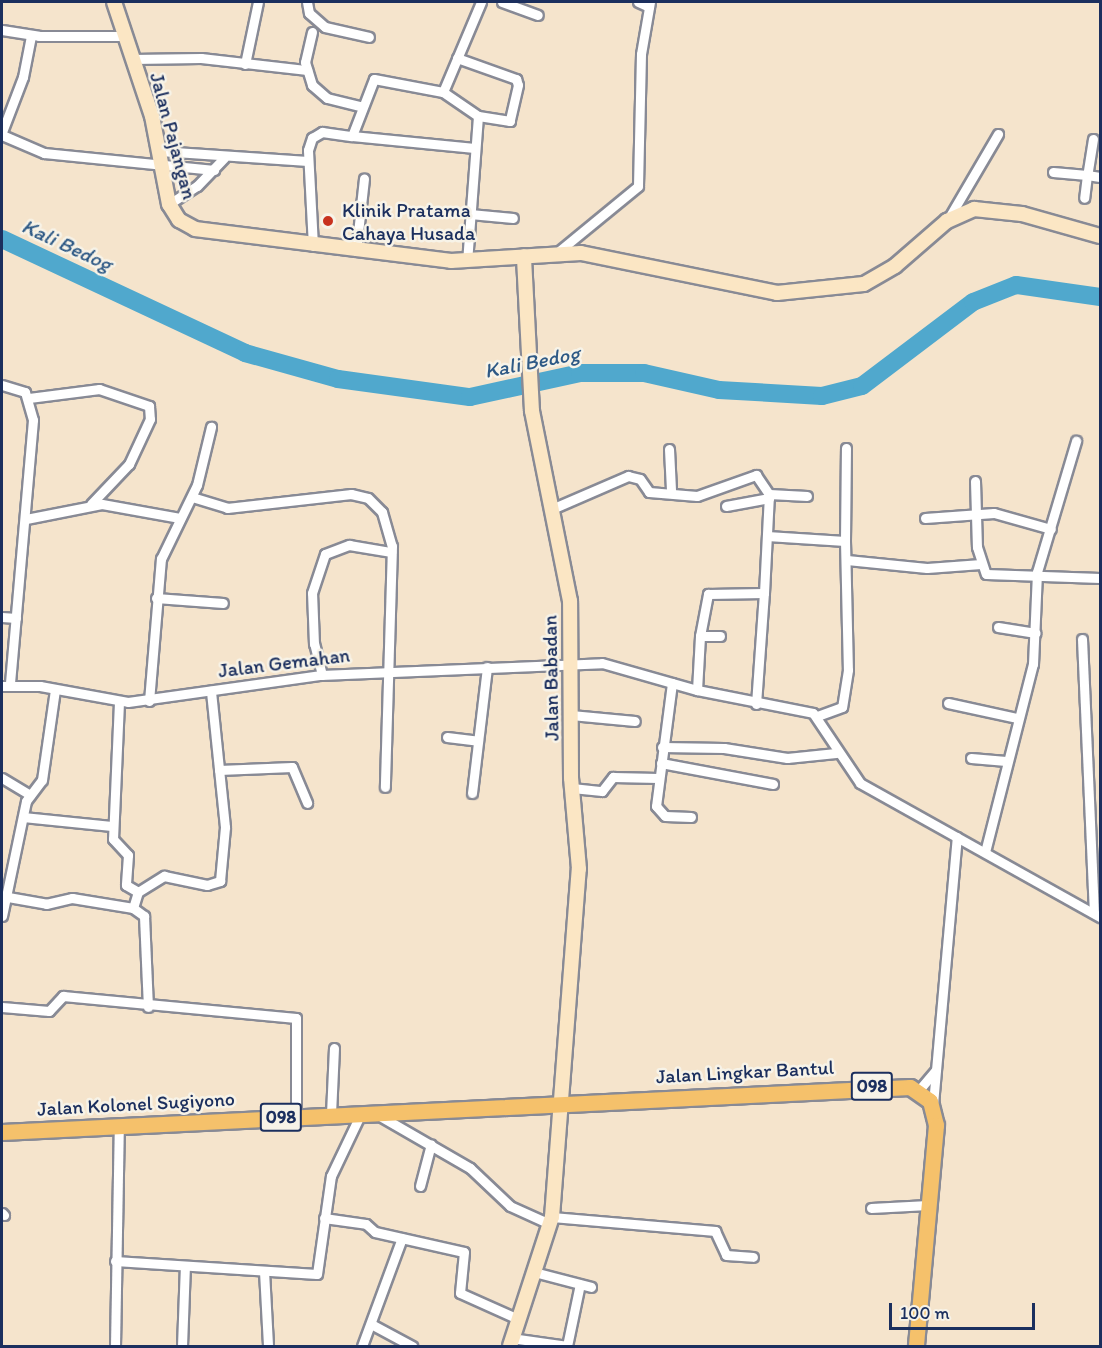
<!DOCTYPE html>
<html>
<head>
<meta charset="utf-8">
<style>
	body { margin:0 }
	#map { position:relative; width:1102px; height:1348px; overflow:hidden; background:#f5e4cc; font-family:Itim,sans-serif }
	div>[style] { position:absolute }
	[style*='--x'] { left:calc(var(--x)*1px); top:calc(var(--y)*1px); width:calc(var(--w)*1px); rotate:calc(var(--a)*1deg) }
	.river>* { height:18px; margin:-9px; padding:0 9px; transform-origin:9px; border-radius:9px; background:#50a8cd }
	.roads { filter:drop-shadow(2px 0 #888a95) drop-shadow(-2px 0 #888a95) drop-shadow(0 2px #888a95) drop-shadow(0 -2px #888a95) }
	.minor>* { height:9px; margin:-4.5px; padding:0 4.5px; transform-origin:4.5px; border-radius:4.5px; background:#fff }
	.secondary>* { height:14px; margin:-7px; padding:0 7px; transform-origin:7px; border-radius:7px; background:#fbe6c4 }
	.primary>* { height:15px; margin:-7.5px; padding:0 7.5px; transform-origin:7.5px; border-radius:7.5px; background:#f5c16b }
	.dots>* { width:16px; height:16px; translate:-50% -50%; box-sizing:border-box; border:3px solid #f7f3e8; border-radius:50% }
	span { translate:-50% -50%; white-space:nowrap; text-align:center; line-height:1.15; -webkit-text-stroke:5px #f7f3e8; paint-order:stroke }
	.shield-label span { padding:2px 4px; background:#f7f3e8; border:2px solid; border-radius:4px; -webkit-text-stroke-width:0 }
	.shield-label { font-size:18px; color:#1b2f5e; font-weight:700 }
	.street-label { font-size:20px; color:#1b2f5e }
	.poi-label { font-size:20px; color:#1b2f5e }
	.left { translate:0 -50%; text-align:left }
	.water-label { font-size:21px; color:#2e5985; font-style:italic }
	.frame { position:absolute; inset:0; border:3px solid #1b2f5e; pointer-events:none }
	.scale { position:absolute; left:889px; top:1303px; width:146px; height:27px; box-sizing:border-box; border:3px solid #1b2f5e; border-top:0; padding-left:8px; font-size:18px; line-height:21px; white-space:nowrap; color:#1b2f5e; -webkit-text-stroke:4px #f7f3e8; paint-order:stroke }
</style>
</head>
<body>
<div id="map">
	<div class="river">
		<i style="--x:2;--y:239;--w:268;--a:25.1"></i>
		<i style="--x:245;--y:353;--w:97;--a:15.6"></i>
		<i style="--x:338;--y:379;--w:133;--a:7.8"></i>
		<i style="--x:470;--y:397;--w:113;--a:-12.3"></i>
		<i style="--x:580;--y:373;--w:64;--a:0"></i>
		<i style="--x:644;--y:373;--w:77;--a:12.8"></i>
		<i style="--x:719;--y:390;--w:103;--a:3.3"></i>
		<i style="--x:822;--y:396;--w:41;--a:-14"></i>
		<i style="--x:862;--y:386;--w:139;--a:-37.1"></i>
		<i style="--x:973;--y:302;--w:46;--a:-21.6"></i>
		<i style="--x:1016;--y:285;--w:85;--a:8.1"></i>
	</div>
	<div class="roads">
		<div class="minor">
			<i style="--x:307;--y:2;--w:11;--a:80"></i>
			<i style="--x:309;--y:13;--w:21;--a:41"></i>
			<i style="--x:325;--y:27;--w:45;--a:12.8"></i>
			<i style="--x:502;--y:2;--w:38;--a:20"></i>
			<i style="--x:638;--y:2;--w:12;--a:24"></i>
			<i style="--x:2;--y:30;--w:37;--a:9"></i>
			<i style="--x:39;--y:36;--w:85;--a:0"></i>
			<i style="--x:312;--y:32;--w:31;--a:103"></i>
			<i style="--x:305;--y:62;--w:24;--a:73"></i>
			<i style="--x:312;--y:85;--w:20;--a:41"></i>
			<i style="--x:327;--y:98;--w:34;--a:14"></i>
			<i style="--x:457;--y:58;--w:63;--a:19.6"></i>
			<i style="--x:516;--y:79;--w:6;--a:72"></i>
			<i style="--x:518;--y:85;--w:37;--a:103"></i>
			<i style="--x:510;--y:121;--w:32;--a:-171"></i>
			<i style="--x:478;--y:116;--w:145;--a:94.3"></i>
			<i style="--x:132;--y:59;--w:69;--a:-0.8"></i>
			<i style="--x:201;--y:58;--w:107;--a:6.5"></i>
			<i style="--x:245;--y:64;--w:63;--a:-78.2"></i>
			<i style="--x:443;--y:92;--w:42;--a:34.4"></i>
			<i style="--x:2;--y:132;--w:59;--a:-69.1"></i>
			<i style="--x:23;--y:77;--w:42;--a:-79"></i>
			<i style="--x:2;--y:135;--w:46;--a:23.2"></i>
			<i style="--x:44;--y:153;--w:171;--a:5.7"></i>
			<i style="--x:352;--y:136;--w:123;--a:5.6"></i>
			<i style="--x:1093;--y:139;--w:36;--a:99"></i>
			<i style="--x:1087;--y:175;--w:13;--a:9"></i>
			<i style="--x:160;--y:151;--w:148;--a:3.9"></i>
			<i style="--x:1053;--y:172;--w:34;--a:5"></i>
			<i style="--x:1087;--y:175;--w:23;--a:97"></i>
			<i style="--x:169;--y:204;--w:33;--a:-33"></i>
			<i style="--x:197;--y:186;--w:39;--a:-46"></i>
			<i style="--x:470;--y:214;--w:43;--a:5.3"></i>
			<i style="--x:947;--y:221;--w:101;--a:-59.6"></i>
			<i style="--x:313;--y:246;--w:96;--a:-93"></i>
			<i style="--x:308;--y:150;--w:13;--a:-72"></i>
			<i style="--x:312;--y:138;--w:12;--a:-31"></i>
			<i style="--x:322;--y:132;--w:30;--a:8"></i>
			<i style="--x:352;--y:136;--w:61;--a:-68.9"></i>
			<i style="--x:374;--y:79;--w:70;--a:10.7"></i>
			<i style="--x:443;--y:92;--w:98;--a:-67.1"></i>
			<i style="--x:356;--y:251;--w:73;--a:-83.7"></i>
			<i style="--x:559;--y:251;--w:102;--a:-39.4"></i>
			<i style="--x:638;--y:186;--w:132;--a:-88.7"></i>
			<i style="--x:641;--y:54;--w:53;--a:-80.2"></i>
			<i style="--x:2;--y:385;--w:24;--a:17"></i>
			<i style="--x:25;--y:392;--w:29;--a:74"></i>
			<i style="--x:33;--y:420;--w:266;--a:95"></i>
			<i style="--x:29;--y:398;--w:71;--a:-7.3"></i>
			<i style="--x:99;--y:389;--w:53;--a:18.8"></i>
			<i style="--x:149;--y:406;--w:13;--a:86"></i>
			<i style="--x:150;--y:419;--w:50;--a:115"></i>
			<i style="--x:129;--y:464;--w:55;--a:133.5"></i>
			<i style="--x:669;--y:449;--w:41;--a:87.2"></i>
			<i style="--x:975;--y:481;--w:66;--a:88.3"></i>
			<i style="--x:977;--y:547;--w:28;--a:72"></i>
			<i style="--x:986;--y:574;--w:114;--a:2"></i>
			<i style="--x:192;--y:497;--w:37;--a:17"></i>
			<i style="--x:227;--y:508;--w:125;--a:-6.4"></i>
			<i style="--x:351;--y:494;--w:17;--a:13"></i>
			<i style="--x:368;--y:498;--w:20;--a:45"></i>
			<i style="--x:382;--y:512;--w:35;--a:74"></i>
			<i style="--x:392;--y:546;--w:241;--a:91.7"></i>
			<i style="--x:726;--y:506;--w:44;--a:-10.5"></i>
			<i style="--x:554;--y:508;--w:81;--a:-23.4"></i>
			<i style="--x:628;--y:476;--w:12;--a:14"></i>
			<i style="--x:640;--y:479;--w:16;--a:55"></i>
			<i style="--x:649;--y:492;--w:48;--a:4.8"></i>
			<i style="--x:697;--y:496;--w:63;--a:-19.6"></i>
			<i style="--x:756;--y:475;--w:23;--a:56"></i>
			<i style="--x:769;--y:494;--w:38;--a:3"></i>
			<i style="--x:925;--y:518;--w:69;--a:-4.1"></i>
			<i style="--x:994;--y:513;--w:59;--a:15.7"></i>
			<i style="--x:26;--y:519;--w:77;--a:-11.2"></i>
			<i style="--x:102;--y:504;--w:79;--a:10.2"></i>
			<i style="--x:767;--y:536;--w:78;--a:3.7"></i>
			<i style="--x:845;--y:541;--w:129;--a:88.7"></i>
			<i style="--x:848;--y:670;--w:37;--a:99"></i>
			<i style="--x:842;--y:707;--w:27;--a:160"></i>
			<i style="--x:845;--y:541;--w:93;--a:-89.4"></i>
			<i style="--x:847;--y:560;--w:80;--a:5.7"></i>
			<i style="--x:927;--y:568;--w:54;--a:-4.2"></i>
			<i style="--x:156;--y:598;--w:67;--a:4.3"></i>
			<i style="--x:2;--y:617;--w:14;--a:4"></i>
			<i style="--x:998;--y:627;--w:38;--a:9"></i>
			<i style="--x:700;--y:636;--w:43;--a:-79.2"></i>
			<i style="--x:708;--y:594;--w:56;--a:-1"></i>
			<i style="--x:764;--y:593;--w:99;--a:-87.1"></i>
			<i style="--x:1082;--y:639;--w:274;--a:87.5"></i>
			<i style="--x:322;--y:675;--w:32;--a:-104"></i>
			<i style="--x:314;--y:644;--w:51;--a:-92.2"></i>
			<i style="--x:312;--y:593;--w:41;--a:-71.6"></i>
			<i style="--x:325;--y:554;--w:26;--a:-21"></i>
			<i style="--x:349;--y:545;--w:43;--a:9.5"></i>
			<i style="--x:672;--y:683;--w:124;--a:97.4"></i>
			<i style="--x:656;--y:806;--w:13;--a:48"></i>
			<i style="--x:665;--y:816;--w:26;--a:2"></i>
			<i style="--x:2;--y:686;--w:38;--a:0"></i>
			<i style="--x:40;--y:686;--w:89;--a:10.3"></i>
			<i style="--x:128;--y:702;--w:195;--a:-8"></i>
			<i style="--x:321;--y:675;--w:281;--a:-2.4"></i>
			<i style="--x:602;--y:663;--w:99;--a:15.9"></i>
			<i style="--x:697;--y:690;--w:118;--a:11.2"></i>
			<i style="--x:813;--y:713;--w:84;--a:56.1"></i>
			<i style="--x:860;--y:783;--w:275;--a:29.2"></i>
			<i style="--x:697;--y:690;--w:54;--a:-86.8"></i>
			<i style="--x:700;--y:636;--w:20;--a:0"></i>
			<i style="--x:149;--y:701;--w:143;--a:-85.2"></i>
			<i style="--x:161;--y:559;--w:82;--a:-64.1"></i>
			<i style="--x:197;--y:485;--w:60;--a:-76.4"></i>
			<i style="--x:119;--y:702;--w:137;--a:92.5"></i>
			<i style="--x:113;--y:839;--w:22;--a:47"></i>
			<i style="--x:128;--y:855;--w:30;--a:94"></i>
			<i style="--x:126;--y:885;--w:14;--a:30"></i>
			<i style="--x:948;--y:703;--w:71;--a:12.3"></i>
			<i style="--x:756;--y:704;--w:111;--a:-85.9"></i>
			<i style="--x:571;--y:715;--w:64;--a:5.4"></i>
			<i style="--x:447;--y:737;--w:31;--a:7"></i>
			<i style="--x:662;--y:747;--w:62;--a:0.9"></i>
			<i style="--x:724;--y:748;--w:64;--a:9"></i>
			<i style="--x:787;--y:758;--w:49;--a:-5.8"></i>
			<i style="--x:971;--y:758;--w:35;--a:5"></i>
			<i style="--x:661;--y:763;--w:114;--a:10.6"></i>
			<i style="--x:219;--y:770;--w:73;--a:-2.4"></i>
			<i style="--x:292;--y:767;--w:39;--a:67"></i>
			<i style="--x:2;--y:778;--w:33;--a:31"></i>
			<i style="--x:572;--y:788;--w:30;--a:6"></i>
			<i style="--x:602;--y:791;--w:18;--a:-52"></i>
			<i style="--x:613;--y:777;--w:45;--a:1.3"></i>
			<i style="--x:472;--y:793;--w:127;--a:-83.2"></i>
			<i style="--x:23;--y:817;--w:89;--a:5.8"></i>
			<i style="--x:985;--y:852;--w:194;--a:-75.7"></i>
			<i style="--x:1033;--y:664;--w:92;--a:-87.5"></i>
			<i style="--x:1037;--y:572;--w:137;--a:-73.4"></i>
			<i style="--x:8;--y:897;--w:39;--a:10"></i>
			<i style="--x:46;--y:904;--w:27;--a:-13"></i>
			<i style="--x:72;--y:898;--w:62;--a:9.3"></i>
			<i style="--x:133;--y:908;--w:17;--a:-73"></i>
			<i style="--x:138;--y:892;--w:31;--a:-32"></i>
			<i style="--x:164;--y:876;--w:44;--a:11.8"></i>
			<i style="--x:207;--y:885;--w:14;--a:-17"></i>
			<i style="--x:220;--y:881;--w:54;--a:-84.7"></i>
			<i style="--x:225;--y:827;--w:137;--a:-95.9"></i>
			<i style="--x:133;--y:908;--w:14;--a:36"></i>
			<i style="--x:144;--y:916;--w:91;--a:87.5"></i>
			<i style="--x:2;--y:916;--w:117;--a:-78.2"></i>
			<i style="--x:26;--y:801;--w:26;--a:-53"></i>
			<i style="--x:42;--y:780;--w:91;--a:-81.8"></i>
			<i style="--x:2;--y:1007;--w:47;--a:4.9"></i>
			<i style="--x:49;--y:1011;--w:21;--a:-47"></i>
			<i style="--x:63;--y:996;--w:234;--a:5.4"></i>
			<i style="--x:296;--y:1018;--w:98;--a:90"></i>
			<i style="--x:919;--y:1090;--w:26;--a:-50"></i>
			<i style="--x:933;--y:1104;--w:268;--a:-84.9"></i>
			<i style="--x:331;--y:1114;--w:66;--a:-87.4"></i>
			<i style="--x:380;--y:1116;--w:104;--a:30"></i>
			<i style="--x:470;--y:1168;--w:55;--a:43.5"></i>
			<i style="--x:510;--y:1206;--w:44;--a:24.2"></i>
			<i style="--x:420;--y:1186;--w:43;--a:-75.3"></i>
			<i style="--x:871;--y:1208;--w:57;--a:-3"></i>
			<i style="--x:2;--y:1213;--w:3;--a:45"></i>
			<i style="--x:552;--y:1217;--w:164;--a:4.9"></i>
			<i style="--x:715;--y:1231;--w:26;--a:65"></i>
			<i style="--x:726;--y:1255;--w:27;--a:4"></i>
			<i style="--x:324;--y:1218;--w:42;--a:8.1"></i>
			<i style="--x:366;--y:1224;--w:12;--a:42"></i>
			<i style="--x:375;--y:1232;--w:91;--a:12.7"></i>
			<i style="--x:464;--y:1252;--w:41;--a:95.6"></i>
			<i style="--x:460;--y:1293;--w:61;--a:24.1"></i>
			<i style="--x:115;--y:1261;--w:202;--a:3.7"></i>
			<i style="--x:317;--y:1274;--w:99;--a:-81.9"></i>
			<i style="--x:331;--y:1176;--w:70;--a:-64.5"></i>
			<i style="--x:264;--y:1271;--w:75;--a:86.9"></i>
			<i style="--x:534;--y:1272;--w:59;--a:14.7"></i>
			<i style="--x:371;--y:1324;--w:47;--a:28.2"></i>
			<i style="--x:511;--y:1338;--w:57;--a:8.1"></i>
			<i style="--x:567;--y:1346;--w:63;--a:-78.2"></i>
			<i style="--x:115;--y:1346;--w:221;--a:-89"></i>
			<i style="--x:182;--y:1346;--w:80;--a:-87.9"></i>
			<i style="--x:362;--y:1346;--w:115;--a:-69.7"></i>
		</div>
		<div class="secondary">
			<i style="--x:114;--y:2;--w:120;--a:71.6"></i>
			<i style="--x:152;--y:116;--w:90;--a:79.1"></i>
			<i style="--x:169;--y:204;--w:19;--a:58"></i>
			<i style="--x:179;--y:220;--w:18;--a:29"></i>
			<i style="--x:195;--y:229;--w:258;--a:7.1"></i>
			<i style="--x:451;--y:261;--w:130;--a:-3.5"></i>
			<i style="--x:581;--y:253;--w:200;--a:11.5"></i>
			<i style="--x:777;--y:293;--w:87;--a:-5.9"></i>
			<i style="--x:864;--y:284;--w:36;--a:-30"></i>
			<i style="--x:895;--y:266;--w:69;--a:-40.9"></i>
			<i style="--x:947;--y:221;--w:30;--a:-24"></i>
			<i style="--x:974;--y:209;--w:48;--a:5.9"></i>
			<i style="--x:1022;--y:214;--w:81;--a:15.8"></i>
			<i style="--x:510;--y:1346;--w:136;--a:-72"></i>
			<i style="--x:552;--y:1217;--w:349;--a:-85.6"></i>
			<i style="--x:579;--y:869;--w:91;--a:-95"></i>
			<i style="--x:571;--y:778;--w:177;--a:-90.3"></i>
			<i style="--x:570;--y:601;--w:194;--a:-101.3"></i>
			<i style="--x:532;--y:411;--w:155;--a:-93"></i>
		</div>
		<div class="primary">
			<i style="--x:2;--y:1132;--w:909;--a:-2.84"></i>
			<i style="--x:910;--y:1087;--w:24;--a:35"></i>
			<i style="--x:930;--y:1101;--w:25;--a:76"></i>
			<i style="--x:936;--y:1125;--w:222;--a:95.2"></i>
		</div>
	</div>
	<div class="dots">
		<i style="left:328px;top:221px;background:#c8321e"></i>
	</div>
	<div class="shield-label">
		<span style="left:872px;top:1086px">098</span>
		<span style="left:281px;top:1117px">098</span>
	</div>
	<div class="street-label">
		<span style="left:173px;top:136px;rotate:75deg">Jalan Pajangan</span>
		<span style="left:284px;top:663px;rotate:-7deg">Jalan Gemahan</span>
		<span style="left:551px;top:678px;rotate:-91deg">Jalan Babadan</span>
		<span style="left:745px;top:1072px;rotate:-3deg">Jalan Lingkar Bantul</span>
		<span style="left:136px;top:1104px;rotate:-3deg">Jalan Kolonel Sugiyono</span>
	</div>
	<div class="poi-label">
		<span class="left" style="left:342px;top:222px">Klinik Pratama<br>Cahaya Husada</span>
	</div>
	<div class="water-label">
		<span style="left:67px;top:245px;rotate:25deg">Kali Bedog</span>
		<span style="left:532px;top:362px;rotate:-11deg">Kali Bedog</span>
	</div>
	<div class="frame"></div>
	<div class="scale">100 m</div>
</div>
</body>
</html>
